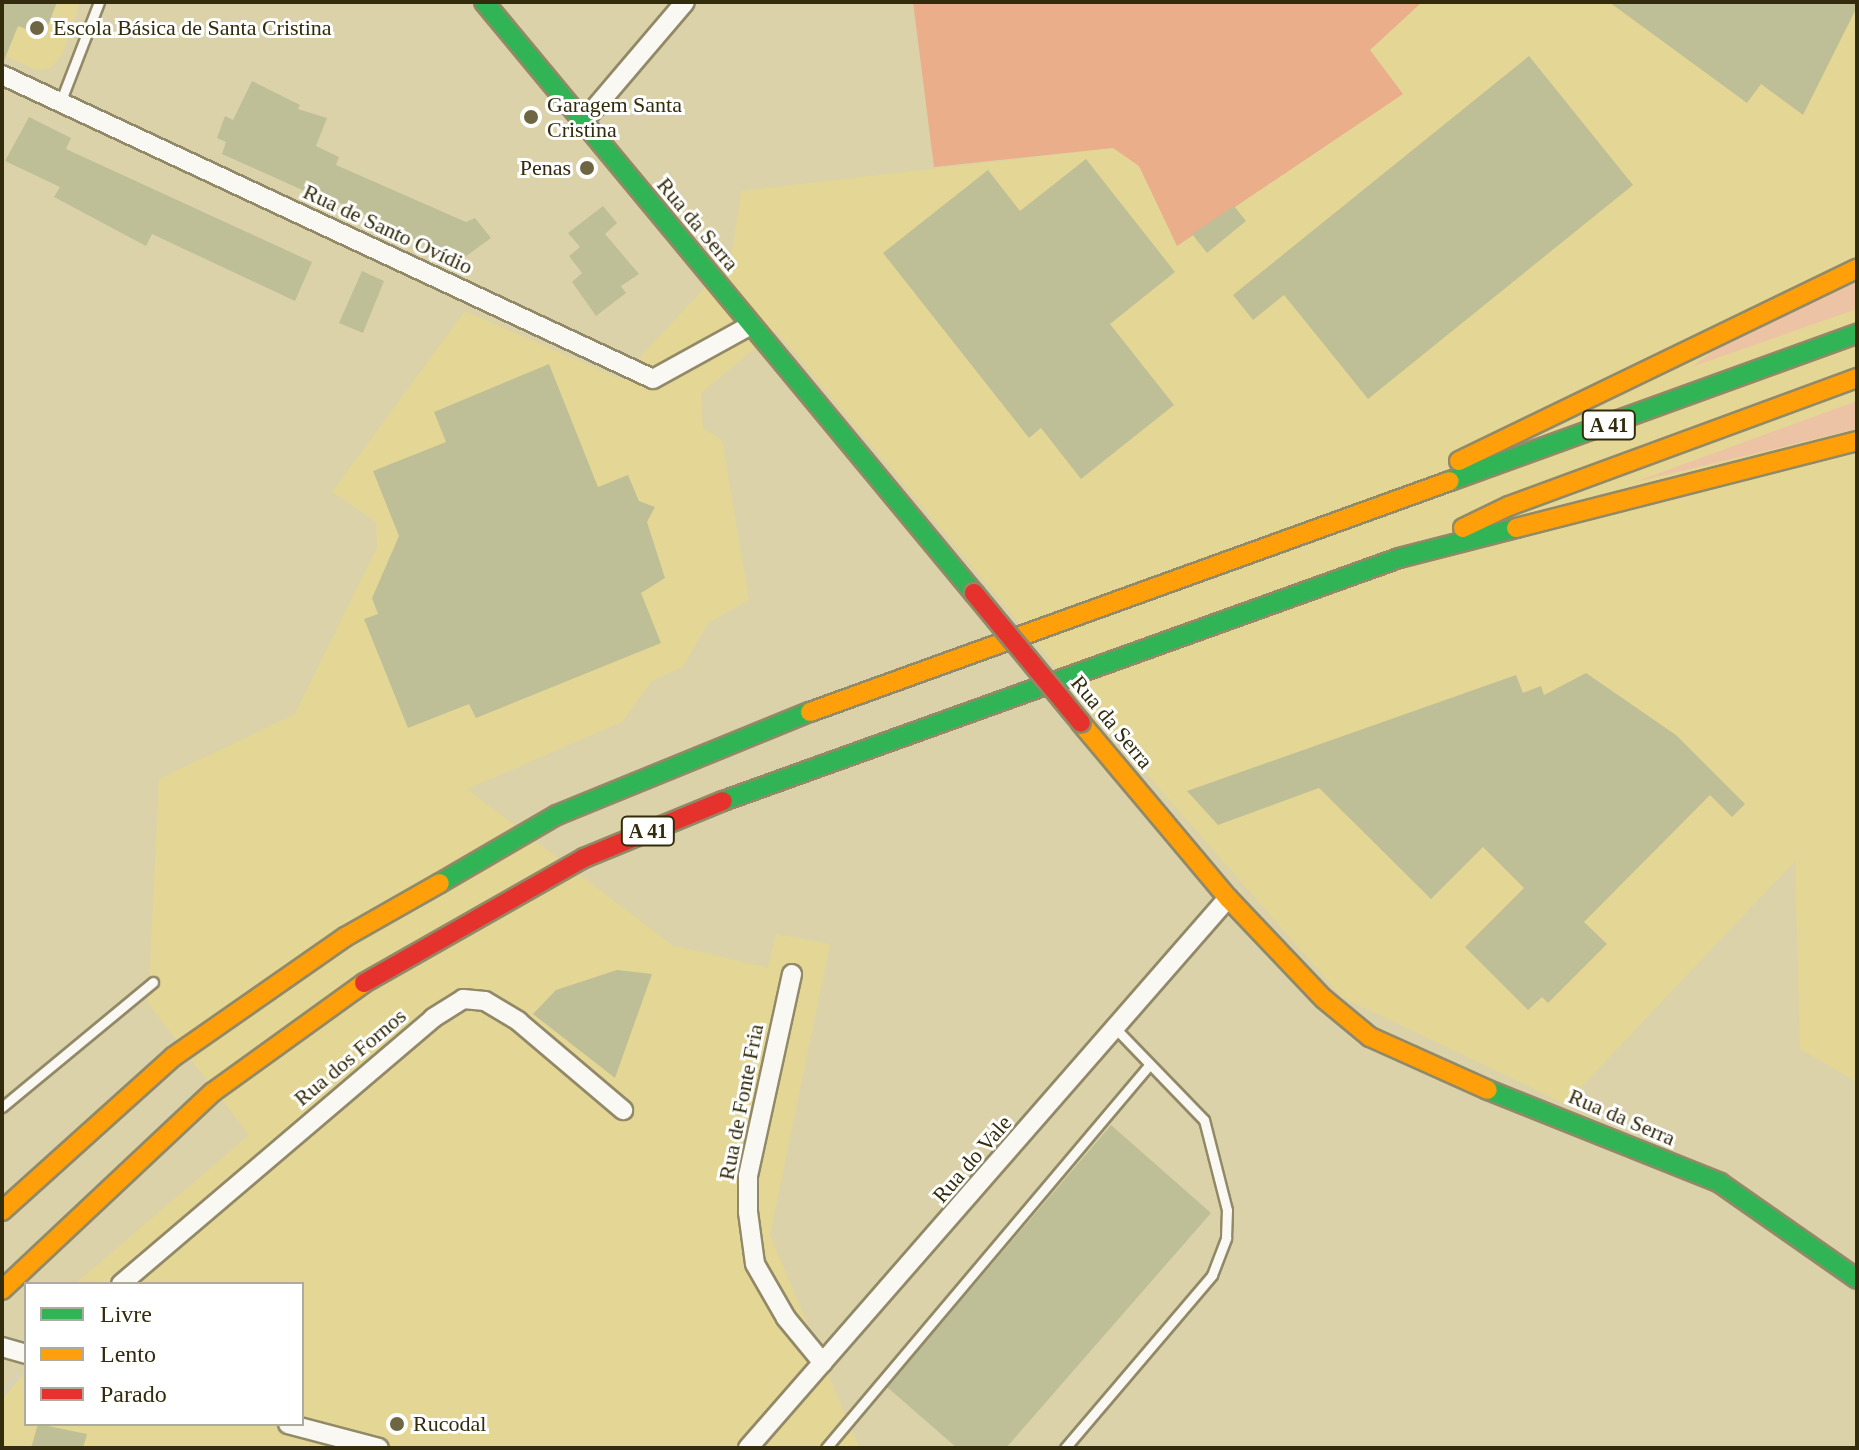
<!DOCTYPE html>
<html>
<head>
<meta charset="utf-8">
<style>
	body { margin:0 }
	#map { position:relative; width:1859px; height:1450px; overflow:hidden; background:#dbd2a9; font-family:Georgia,serif }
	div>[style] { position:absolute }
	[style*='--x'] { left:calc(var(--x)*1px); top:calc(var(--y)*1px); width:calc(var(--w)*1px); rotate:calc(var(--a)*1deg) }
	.built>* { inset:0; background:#e4d695 }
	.green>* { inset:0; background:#edc3a5 }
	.forest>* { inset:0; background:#eaae8a }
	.building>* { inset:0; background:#bfbf97 }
	.path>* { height:4px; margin-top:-2px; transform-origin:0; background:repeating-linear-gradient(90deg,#d5d2c4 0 6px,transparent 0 10px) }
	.roads { filter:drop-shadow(2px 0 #918967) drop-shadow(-2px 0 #918967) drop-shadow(0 2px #918967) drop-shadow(0 -2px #918967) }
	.lane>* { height:9px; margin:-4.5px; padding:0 4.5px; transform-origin:4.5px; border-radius:4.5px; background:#faf8f2 }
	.street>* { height:18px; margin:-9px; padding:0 9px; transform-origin:9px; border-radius:9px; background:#faf8f2 }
	.fast>* { height:18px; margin:-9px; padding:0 9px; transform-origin:9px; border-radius:9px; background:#30b455 }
	.slow>* { height:18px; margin:-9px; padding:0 9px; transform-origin:9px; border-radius:9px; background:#ff9f0a }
	.jam>* { height:18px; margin:-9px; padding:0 9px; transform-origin:9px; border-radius:9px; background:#e5322d }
	.bridges { filter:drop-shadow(2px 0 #918967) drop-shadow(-2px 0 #918967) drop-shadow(0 2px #918967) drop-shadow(0 -2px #918967) }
	.jam-bridge>* { height:18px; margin:-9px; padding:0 9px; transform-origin:9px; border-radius:9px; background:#e5322d }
	.dots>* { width:22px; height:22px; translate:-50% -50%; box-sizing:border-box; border:4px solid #fff; border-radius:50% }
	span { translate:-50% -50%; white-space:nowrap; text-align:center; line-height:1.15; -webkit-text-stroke:6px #fff; paint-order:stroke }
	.shield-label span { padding:2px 6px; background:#fff; border:2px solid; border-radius:6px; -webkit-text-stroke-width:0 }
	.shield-label { font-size:20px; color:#332c0c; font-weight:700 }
	.poi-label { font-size:22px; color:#332c0c }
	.left { translate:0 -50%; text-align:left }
	.right { translate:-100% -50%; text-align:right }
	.street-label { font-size:22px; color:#332c0c }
	.frame { position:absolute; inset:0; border:4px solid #332c0c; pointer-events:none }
	.legend { position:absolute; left:24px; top:1282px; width:280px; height:144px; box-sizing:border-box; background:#fff; border:2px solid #adab9e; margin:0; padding:10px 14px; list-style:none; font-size:24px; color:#332c0c }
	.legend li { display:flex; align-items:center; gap:16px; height:40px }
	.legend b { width:40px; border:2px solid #adab9e }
</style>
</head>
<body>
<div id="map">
	<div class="built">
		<i style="clip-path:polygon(2px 2px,80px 2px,62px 55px,51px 68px,36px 70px,2px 54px)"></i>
		<i style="clip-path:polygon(1422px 2px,1857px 2px,1857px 1082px,1800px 1049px,1795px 861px,1565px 1104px,1342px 997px,1108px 730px,776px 331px,701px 393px,703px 428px,722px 440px,749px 600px,708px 623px,683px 667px,652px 681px,622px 722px,467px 789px,672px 945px,768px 968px,776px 934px,830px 944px,770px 1235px,859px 1448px,2px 1448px,2px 1400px,26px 1370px,26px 1424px,302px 1424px,302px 1284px,75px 1284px,249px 1135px,148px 1003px,159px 779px,295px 714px,377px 547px,376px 522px,332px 492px,465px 311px,620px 379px,731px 259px,741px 191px,1113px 148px,1139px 166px,1177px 245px,1402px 93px,1370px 50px)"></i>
	</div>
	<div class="green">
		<i style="clip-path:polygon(1857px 279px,1857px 309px,1691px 367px,1739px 334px)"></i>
		<i style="clip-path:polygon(1857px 401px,1857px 429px,1635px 482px)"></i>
	</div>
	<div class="forest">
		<i style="clip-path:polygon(913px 2px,1422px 2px,1370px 50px,1403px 94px,1177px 246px,1139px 166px,1113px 148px,934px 167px)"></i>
	</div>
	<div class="building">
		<i style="clip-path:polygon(2px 2px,57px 2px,44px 36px,18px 26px,3px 63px)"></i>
		<i style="clip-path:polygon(1609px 2px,1857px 2px,1857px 7px,1803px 115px,1761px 84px,1747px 103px)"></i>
		<i style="clip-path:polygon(1529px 56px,1633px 185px,1368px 399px,1284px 295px,1253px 320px,1233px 295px)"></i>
		<i style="clip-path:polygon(252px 81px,300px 105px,298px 109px,327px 118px,316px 146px,339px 157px,336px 165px,466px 222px,475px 218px,491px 238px,454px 265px,436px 250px,322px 194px,320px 198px,222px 154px,226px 142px,217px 138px,225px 116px,233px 120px)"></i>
		<i style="clip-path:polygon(29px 117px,71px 138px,66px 149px,312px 262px,295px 301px,152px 234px,146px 246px,54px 197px,60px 187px,5px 161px)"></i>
		<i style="clip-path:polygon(1086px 159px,1175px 272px,1110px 324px,1174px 405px,1081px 479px,1041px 428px,1029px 438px,883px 253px,988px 170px,1020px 211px)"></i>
		<i style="clip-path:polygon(603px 206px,617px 223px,605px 234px,639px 274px,621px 286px,626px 293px,596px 316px,572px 282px,582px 273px,569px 256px,580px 247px,568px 233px)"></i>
		<i style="clip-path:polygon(1234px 206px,1246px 221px,1207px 253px,1192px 234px)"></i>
		<i style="clip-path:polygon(362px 271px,384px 281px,363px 333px,339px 323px)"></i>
		<i style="clip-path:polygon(549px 364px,598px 487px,628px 475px,639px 501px,655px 507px,647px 522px,665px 578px,641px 593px,661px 643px,476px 718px,469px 704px,408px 728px,364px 619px,378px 614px,372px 598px,399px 536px,373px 471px,446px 442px,434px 412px)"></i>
		<i style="clip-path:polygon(1586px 673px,1676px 735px,1745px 804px,1732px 817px,1710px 795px,1584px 922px,1607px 944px,1548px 1003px,1542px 997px,1528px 1010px,1465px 947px,1524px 888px,1483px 847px,1431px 899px,1319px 788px,1218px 825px,1187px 791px,1516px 675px,1523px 693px,1541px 686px,1544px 695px)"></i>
		<i style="clip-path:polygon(617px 970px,652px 974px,615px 1078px,533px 1014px,556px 990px)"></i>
		<i style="clip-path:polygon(1111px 1125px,1211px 1213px,1006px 1448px,957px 1448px,887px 1387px)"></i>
		<i style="clip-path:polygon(38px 1424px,87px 1434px,83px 1448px,31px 1448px)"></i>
	</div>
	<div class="path">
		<i style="--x:2;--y:1395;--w:28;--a:-51"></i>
	</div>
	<div class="roads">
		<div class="lane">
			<i style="--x:60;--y:103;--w:108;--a:-68.9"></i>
			<i style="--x:2;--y:1107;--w:196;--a:-39.6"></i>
			<i style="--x:826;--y:1448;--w:502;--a:-49.84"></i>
			<i style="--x:1065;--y:1448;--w:227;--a:-49.6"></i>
			<i style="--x:1212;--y:1275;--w:40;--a:-69"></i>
			<i style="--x:1226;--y:1238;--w:28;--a:-88"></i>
			<i style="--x:1227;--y:1210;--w:93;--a:-104.3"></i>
			<i style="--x:1204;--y:1120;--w:125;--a:-134"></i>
		</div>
		<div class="street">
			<i style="--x:2;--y:75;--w:718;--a:25.03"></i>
			<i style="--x:653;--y:379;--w:112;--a:-28.9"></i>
			<i style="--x:583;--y:122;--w:157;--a:-49.6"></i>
			<i style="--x:792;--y:974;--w:207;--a:102.3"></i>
			<i style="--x:748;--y:1176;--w:36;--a:90"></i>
			<i style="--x:748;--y:1212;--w:52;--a:82.3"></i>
			<i style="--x:755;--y:1264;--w:62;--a:60.1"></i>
			<i style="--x:786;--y:1318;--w:58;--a:50.6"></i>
			<i style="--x:121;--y:1284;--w:410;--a:-40.4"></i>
			<i style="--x:433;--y:1018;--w:36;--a:-32"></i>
			<i style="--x:463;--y:999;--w:22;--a:5"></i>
			<i style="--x:485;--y:1001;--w:39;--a:31"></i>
			<i style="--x:518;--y:1021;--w:138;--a:40.3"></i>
			<i style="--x:2;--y:1347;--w:25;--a:16"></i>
			<i style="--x:288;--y:1424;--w:94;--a:14.8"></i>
			<i style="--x:748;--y:1448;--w:730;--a:-48.89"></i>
		</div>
		<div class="fast">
			<i style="--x:484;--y:2;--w:768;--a:50.34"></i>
			<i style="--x:1450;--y:481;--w:433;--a:-19.9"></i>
			<i style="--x:723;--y:801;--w:718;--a:-19.77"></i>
			<i style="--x:1399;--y:558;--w:121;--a:-14.4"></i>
			<i style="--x:440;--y:883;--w:135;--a:-30.2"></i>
			<i style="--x:557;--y:815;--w:273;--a:-22.2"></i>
			<i style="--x:1488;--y:1090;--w:250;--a:21.8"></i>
			<i style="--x:1720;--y:1183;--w:167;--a:35"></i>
		</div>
		<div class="slow">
			<i style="--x:1459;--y:461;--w:442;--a:-25.8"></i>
			<i style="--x:1463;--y:528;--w:51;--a:-25.6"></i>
			<i style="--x:1509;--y:506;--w:371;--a:-20.2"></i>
			<i style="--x:1516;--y:528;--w:352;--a:-14.3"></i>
			<i style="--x:810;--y:712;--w:680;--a:-19.85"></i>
			<i style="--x:1081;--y:723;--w:229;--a:50"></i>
			<i style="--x:1228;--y:898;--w:139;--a:46.5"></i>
			<i style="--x:1324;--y:999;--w:60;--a:39.6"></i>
			<i style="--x:1370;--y:1037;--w:129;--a:24.2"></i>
			<i style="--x:2;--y:1211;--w:230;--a:-42"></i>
			<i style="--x:173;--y:1057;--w:210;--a:-34.9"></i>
			<i style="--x:345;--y:937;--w:109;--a:-29.6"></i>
			<i style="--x:2;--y:1290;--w:289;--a:-43.2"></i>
			<i style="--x:213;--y:1092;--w:186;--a:-35.8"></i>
		</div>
		<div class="jam">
			<i style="--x:364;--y:983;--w:253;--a:-29.6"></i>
			<i style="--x:584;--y:858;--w:150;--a:-22.3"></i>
		</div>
	</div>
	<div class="bridges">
		<div class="jam-bridge">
			<i style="--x:974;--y:593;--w:168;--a:50.5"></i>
		</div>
	</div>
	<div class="dots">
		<i style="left:37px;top:28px;background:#6e6643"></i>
		<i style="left:531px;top:117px;background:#6e6643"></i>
		<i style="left:587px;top:168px;background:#6e6643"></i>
		<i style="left:397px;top:1424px;background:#6e6643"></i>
	</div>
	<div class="shield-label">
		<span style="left:1609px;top:425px">A 41</span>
		<span style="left:648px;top:831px">A 41</span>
	</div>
	<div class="poi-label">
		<span class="left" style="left:53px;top:28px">Escola Básica de Santa Cristina</span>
		<span class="left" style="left:547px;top:117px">Garagem Santa<br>Cristina</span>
		<span class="right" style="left:571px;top:168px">Penas</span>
		<span class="left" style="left:413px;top:1424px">Rucodal</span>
	</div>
	<div class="street-label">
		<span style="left:698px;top:224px;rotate:50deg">Rua da Serra</span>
		<span style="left:388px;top:229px;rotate:25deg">Rua de Santo Ovídio</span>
		<span style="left:1112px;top:722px;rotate:50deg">Rua da Serra</span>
		<span style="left:350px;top:1057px;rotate:-40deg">Rua dos Fornos</span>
		<span style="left:741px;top:1102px;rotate:-79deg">Rua de Fonte Fria</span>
		<span style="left:1622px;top:1117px;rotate:23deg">Rua da Serra</span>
		<span style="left:972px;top:1159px;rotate:-49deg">Rua do Vale</span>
	</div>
	<div class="frame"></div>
	<ul class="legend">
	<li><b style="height:10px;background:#30b455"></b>Livre</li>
	<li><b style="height:10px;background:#ff9f0a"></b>Lento</li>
	<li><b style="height:10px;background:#e5322d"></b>Parado</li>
	</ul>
</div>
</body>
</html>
